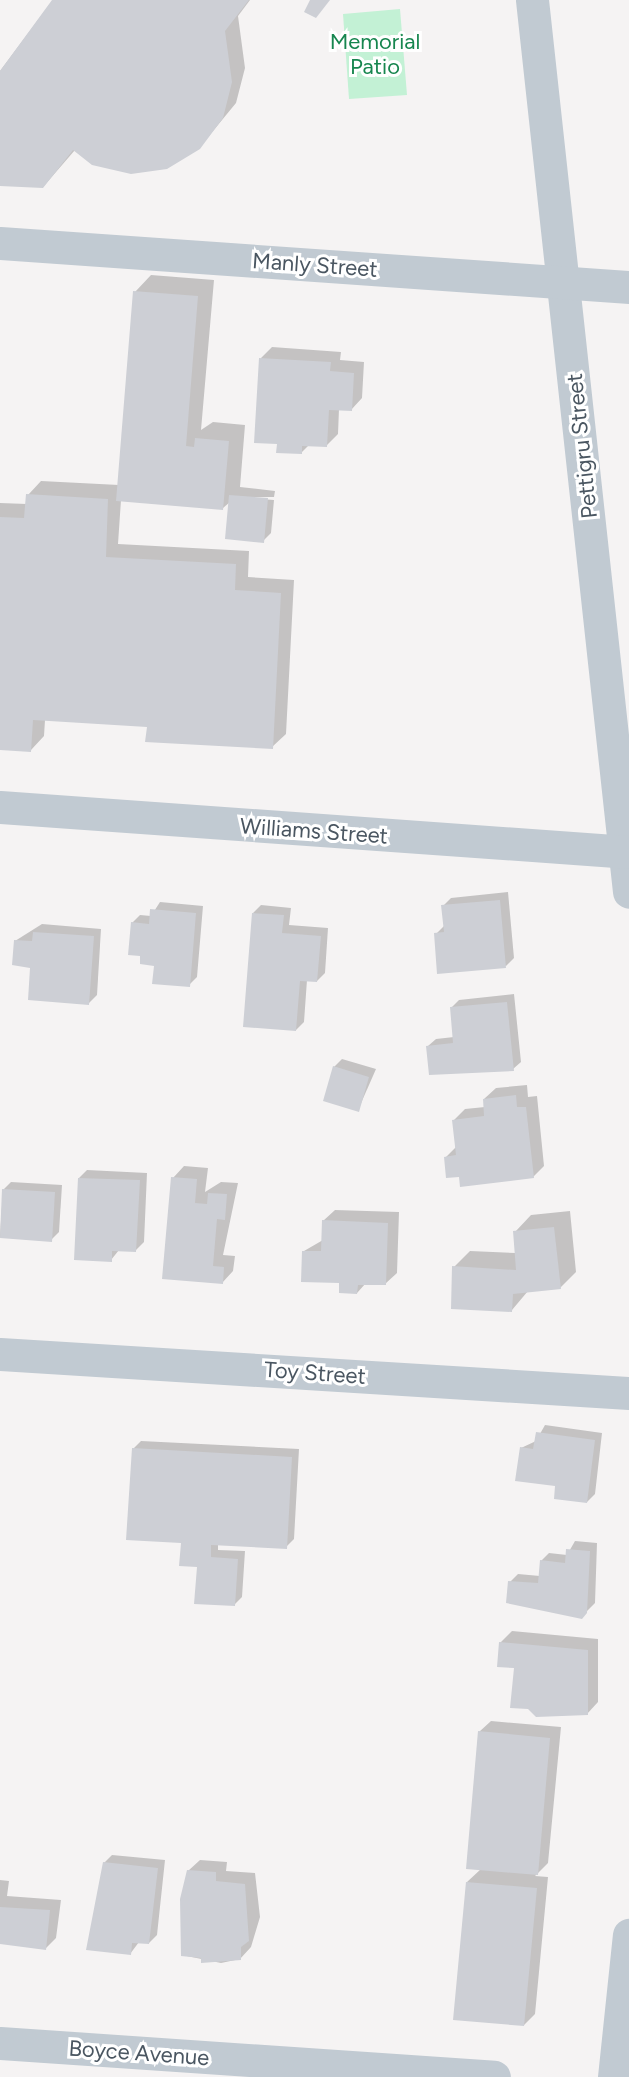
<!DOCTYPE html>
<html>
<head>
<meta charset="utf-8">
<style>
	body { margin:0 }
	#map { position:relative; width:629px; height:2077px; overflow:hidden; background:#f5f3f3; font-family:Figtree,sans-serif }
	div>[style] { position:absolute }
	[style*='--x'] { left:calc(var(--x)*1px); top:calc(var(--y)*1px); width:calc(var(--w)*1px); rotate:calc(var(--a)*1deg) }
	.green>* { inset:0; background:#c3f1d5 }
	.shadow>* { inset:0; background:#0003 }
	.building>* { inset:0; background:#cdcfd5 }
	.minor>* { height:33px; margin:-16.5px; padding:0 16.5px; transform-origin:16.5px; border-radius:16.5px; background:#c1cad2 }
	.tertiary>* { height:33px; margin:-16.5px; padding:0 16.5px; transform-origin:16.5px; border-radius:16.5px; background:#c1cad2 }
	span { translate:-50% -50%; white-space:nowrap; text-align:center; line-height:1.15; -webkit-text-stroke:6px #fff; paint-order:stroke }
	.park-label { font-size:22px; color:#17864f }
	.street-label { font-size:22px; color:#4a5661 }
</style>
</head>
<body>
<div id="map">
	<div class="green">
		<i style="clip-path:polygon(400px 9px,407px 95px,349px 99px,343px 14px)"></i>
	</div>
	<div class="shadow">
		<i style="clip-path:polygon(53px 0,250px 0,238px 16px,245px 68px,236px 103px,199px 148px,75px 150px,43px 187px,0 184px,0 71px)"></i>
		<i style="clip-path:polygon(151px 275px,214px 280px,201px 430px,213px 422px,245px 425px,240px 487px,275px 491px,274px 497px,235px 497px,274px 500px,271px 533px,263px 541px,230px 502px,223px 508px,121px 500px,118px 544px,249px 551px,248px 577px,294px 580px,286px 734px,272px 747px,148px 725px,45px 720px,44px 736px,31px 750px,0 748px,0 503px,27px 504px,28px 495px,41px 481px,119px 485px,135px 292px)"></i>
		<i style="clip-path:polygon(272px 347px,341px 352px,340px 360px,364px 362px,362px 398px,351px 410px,339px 409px,338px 434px,326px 446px,309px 445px,301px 453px,261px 358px)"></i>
		<i style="clip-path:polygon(508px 892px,514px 958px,506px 966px,436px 934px,444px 926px,443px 906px,451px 898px)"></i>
		<i style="clip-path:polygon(160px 902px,203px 906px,197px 977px,189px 985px,142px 954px,132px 923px,140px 915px,151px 916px)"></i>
		<i style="clip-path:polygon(261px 905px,291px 908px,289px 925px,328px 928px,325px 973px,317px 981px,307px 980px,304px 1022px,296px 1030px,253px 913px)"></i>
		<i style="clip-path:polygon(42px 924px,101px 929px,97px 995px,89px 1003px,32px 966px,15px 941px)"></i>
		<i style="clip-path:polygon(514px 994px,521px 1062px,513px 1069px,428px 1046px,436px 1039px,454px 1037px,451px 1008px,459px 1000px)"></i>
		<i style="clip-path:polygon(342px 1059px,376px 1069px,358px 1110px,334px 1067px)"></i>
		<i style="clip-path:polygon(527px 1085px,528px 1097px,537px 1096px,544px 1166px,533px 1177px,460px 1176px,446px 1157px,457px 1146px,454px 1120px,465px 1109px,485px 1107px,484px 1099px,496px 1088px)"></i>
		<i style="clip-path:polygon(184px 1166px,208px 1168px,205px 1192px,221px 1182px,238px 1183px,223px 1255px,235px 1256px,233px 1271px,222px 1283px,164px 1278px,173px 1178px)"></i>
		<i style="clip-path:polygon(87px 1170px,147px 1173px,144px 1242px,136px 1250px,119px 1250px,111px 1260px,79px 1178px)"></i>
		<i style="clip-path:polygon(11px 1182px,62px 1185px,59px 1232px,51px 1240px,0 1237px,3px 1190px)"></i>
		<i style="clip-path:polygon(335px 1210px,399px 1212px,397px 1273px,385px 1284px,366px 1283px,357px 1293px,304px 1251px,323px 1240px,323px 1221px)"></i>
		<i style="clip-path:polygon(570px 1211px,576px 1272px,560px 1288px,528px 1291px,512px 1310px,454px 1267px,470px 1251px,516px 1253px,515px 1232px,531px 1215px)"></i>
		<i style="clip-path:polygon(545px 1425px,602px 1433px,595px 1494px,587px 1502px,557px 1485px,521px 1448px,536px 1441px)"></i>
		<i style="clip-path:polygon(141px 1441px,299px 1449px,294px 1539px,286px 1547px,218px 1544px,218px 1550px,245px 1551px,242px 1597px,234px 1605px,183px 1542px,133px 1449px)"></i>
		<i style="clip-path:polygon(575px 1541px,597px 1543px,595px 1603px,581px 1617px,510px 1582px,518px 1574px,540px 1576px,541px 1561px,549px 1553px,567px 1555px)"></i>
		<i style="clip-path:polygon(512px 1631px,598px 1639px,598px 1702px,587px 1714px,516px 1667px,500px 1643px)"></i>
		<i style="clip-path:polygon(491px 1721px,561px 1727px,548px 1863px,535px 1876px,548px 1877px,535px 2014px,524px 2025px,467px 1882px,481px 1869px,479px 1732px)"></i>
		<i style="clip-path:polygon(112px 1855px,165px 1860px,157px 1935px,149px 1943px,139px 1942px,130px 1954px,104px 1863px)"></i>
		<i style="clip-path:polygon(200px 1860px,227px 1862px,226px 1871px,255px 1873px,260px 1917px,251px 1947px,240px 1959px,221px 1963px,182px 1955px,188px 1871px)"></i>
		<i style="clip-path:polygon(0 1880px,9px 1881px,7px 1896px,61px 1900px,56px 1938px,45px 1949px,0 1943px)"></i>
	</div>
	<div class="building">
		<i style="clip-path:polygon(52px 0,249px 0,225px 31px,232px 82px,223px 118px,200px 149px,167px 169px,131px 174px,92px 165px,73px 150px,43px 188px,0 186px,0 71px)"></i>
		<i style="clip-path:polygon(330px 0,316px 18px,304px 12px,310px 0)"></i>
		<i style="clip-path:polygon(133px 291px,198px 296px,186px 446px,194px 447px,195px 438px,229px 441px,223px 510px,116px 501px)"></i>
		<i style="clip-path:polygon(259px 358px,331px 362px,330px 371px,354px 373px,352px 411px,329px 410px,327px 447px,302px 446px,302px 454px,276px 453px,277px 444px,254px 443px)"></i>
		<i style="clip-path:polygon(26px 494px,108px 499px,106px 557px,236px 564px,235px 590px,281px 593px,273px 749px,145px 742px,147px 727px,33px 720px,31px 752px,0 750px,0 517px,24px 518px)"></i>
		<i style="clip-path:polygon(229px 495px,268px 498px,264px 543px,225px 539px)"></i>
		<i style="clip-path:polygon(500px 900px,506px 968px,437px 974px,434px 933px,444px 932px,441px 905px)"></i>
		<i style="clip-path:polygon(150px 909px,196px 913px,190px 987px,152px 984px,154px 966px,140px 964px,140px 956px,128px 955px,131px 922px,149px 924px)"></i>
		<i style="clip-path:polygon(252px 913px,284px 915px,282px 933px,321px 936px,317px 982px,300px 981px,296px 1031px,243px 1027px)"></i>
		<i style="clip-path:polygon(33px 932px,94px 936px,89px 1005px,28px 1000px,30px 968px,12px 965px,14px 940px,32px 941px)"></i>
		<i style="clip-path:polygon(507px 1002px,514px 1071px,429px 1075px,426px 1046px,453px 1043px,450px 1007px)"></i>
		<i style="clip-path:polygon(333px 1066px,369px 1077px,359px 1112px,323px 1101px)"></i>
		<i style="clip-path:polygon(516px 1095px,517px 1107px,526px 1107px,534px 1178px,460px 1187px,459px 1177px,446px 1178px,444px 1157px,456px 1155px,452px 1120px,484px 1116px,483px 1099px)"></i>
		<i style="clip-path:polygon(171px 1177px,197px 1179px,195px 1203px,207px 1204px,208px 1193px,227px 1194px,225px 1220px,217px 1219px,213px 1266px,224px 1267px,223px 1284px,162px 1279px)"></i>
		<i style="clip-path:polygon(78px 1178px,140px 1180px,136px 1252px,112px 1251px,112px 1262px,74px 1260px)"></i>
		<i style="clip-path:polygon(2px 1189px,55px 1192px,52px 1242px,0 1238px)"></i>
		<i style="clip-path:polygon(322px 1220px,388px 1223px,386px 1285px,358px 1285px,357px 1294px,339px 1293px,339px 1283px,301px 1282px,302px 1251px,321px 1251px)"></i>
		<i style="clip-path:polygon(554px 1227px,561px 1289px,513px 1294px,512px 1312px,451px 1309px,452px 1266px,516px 1270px,513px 1231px)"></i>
		<i style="clip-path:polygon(536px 1432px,595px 1440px,587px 1503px,554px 1499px,555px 1486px,515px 1481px,520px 1447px,533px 1449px)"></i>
		<i style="clip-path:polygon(132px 1448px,292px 1457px,287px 1549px,211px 1545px,211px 1557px,238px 1559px,235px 1606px,194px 1604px,197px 1567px,179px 1566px,181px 1543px,126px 1540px)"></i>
		<i style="clip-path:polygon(566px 1549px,590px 1551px,587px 1613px,582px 1619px,506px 1603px,508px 1581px,538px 1583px,540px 1560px,565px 1563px)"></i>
		<i style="clip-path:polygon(499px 1642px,588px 1650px,588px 1715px,536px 1717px,528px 1709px,510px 1708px,514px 1668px,497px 1667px)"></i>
		<i style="clip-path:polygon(478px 1731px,550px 1738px,538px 1875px,466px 1869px)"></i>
		<i style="clip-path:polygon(103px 1862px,158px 1868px,149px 1944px,132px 1943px,131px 1955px,86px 1950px)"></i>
		<i style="clip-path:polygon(187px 1870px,216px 1872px,216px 1881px,245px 1884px,249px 1941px,241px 1947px,241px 1960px,201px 1963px,201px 1958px,181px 1956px,180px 1899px)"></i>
		<i style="clip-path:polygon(466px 1882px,537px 1888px,524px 2026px,453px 2020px)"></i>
		<i style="clip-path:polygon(0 1907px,50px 1910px,46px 1950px,0 1944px)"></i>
	</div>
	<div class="minor">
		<i style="--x:532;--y:0;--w:897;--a:83.79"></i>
		<i style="--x:0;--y:243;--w:631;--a:4"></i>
		<i style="--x:0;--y:1354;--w:630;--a:3.55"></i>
		<i style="--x:0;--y:2043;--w:495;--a:3.9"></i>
		<i style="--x:614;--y:2077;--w:143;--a:-84"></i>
	</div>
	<div class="tertiary">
		<i style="--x:0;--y:807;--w:631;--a:4.09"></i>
	</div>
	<div class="park-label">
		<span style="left:375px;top:54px">Memorial<br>Patio</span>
	</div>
	<div class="street-label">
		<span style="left:315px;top:265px;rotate:4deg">Manly Street</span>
		<span style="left:582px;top:446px;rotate:-96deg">Pettigru Street</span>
		<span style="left:314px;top:831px;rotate:4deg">Williams Street</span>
		<span style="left:315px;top:1373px;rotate:4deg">Toy Street</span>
		<span style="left:139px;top:2053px;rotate:4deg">Boyce Avenue</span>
	</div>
</div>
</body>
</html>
